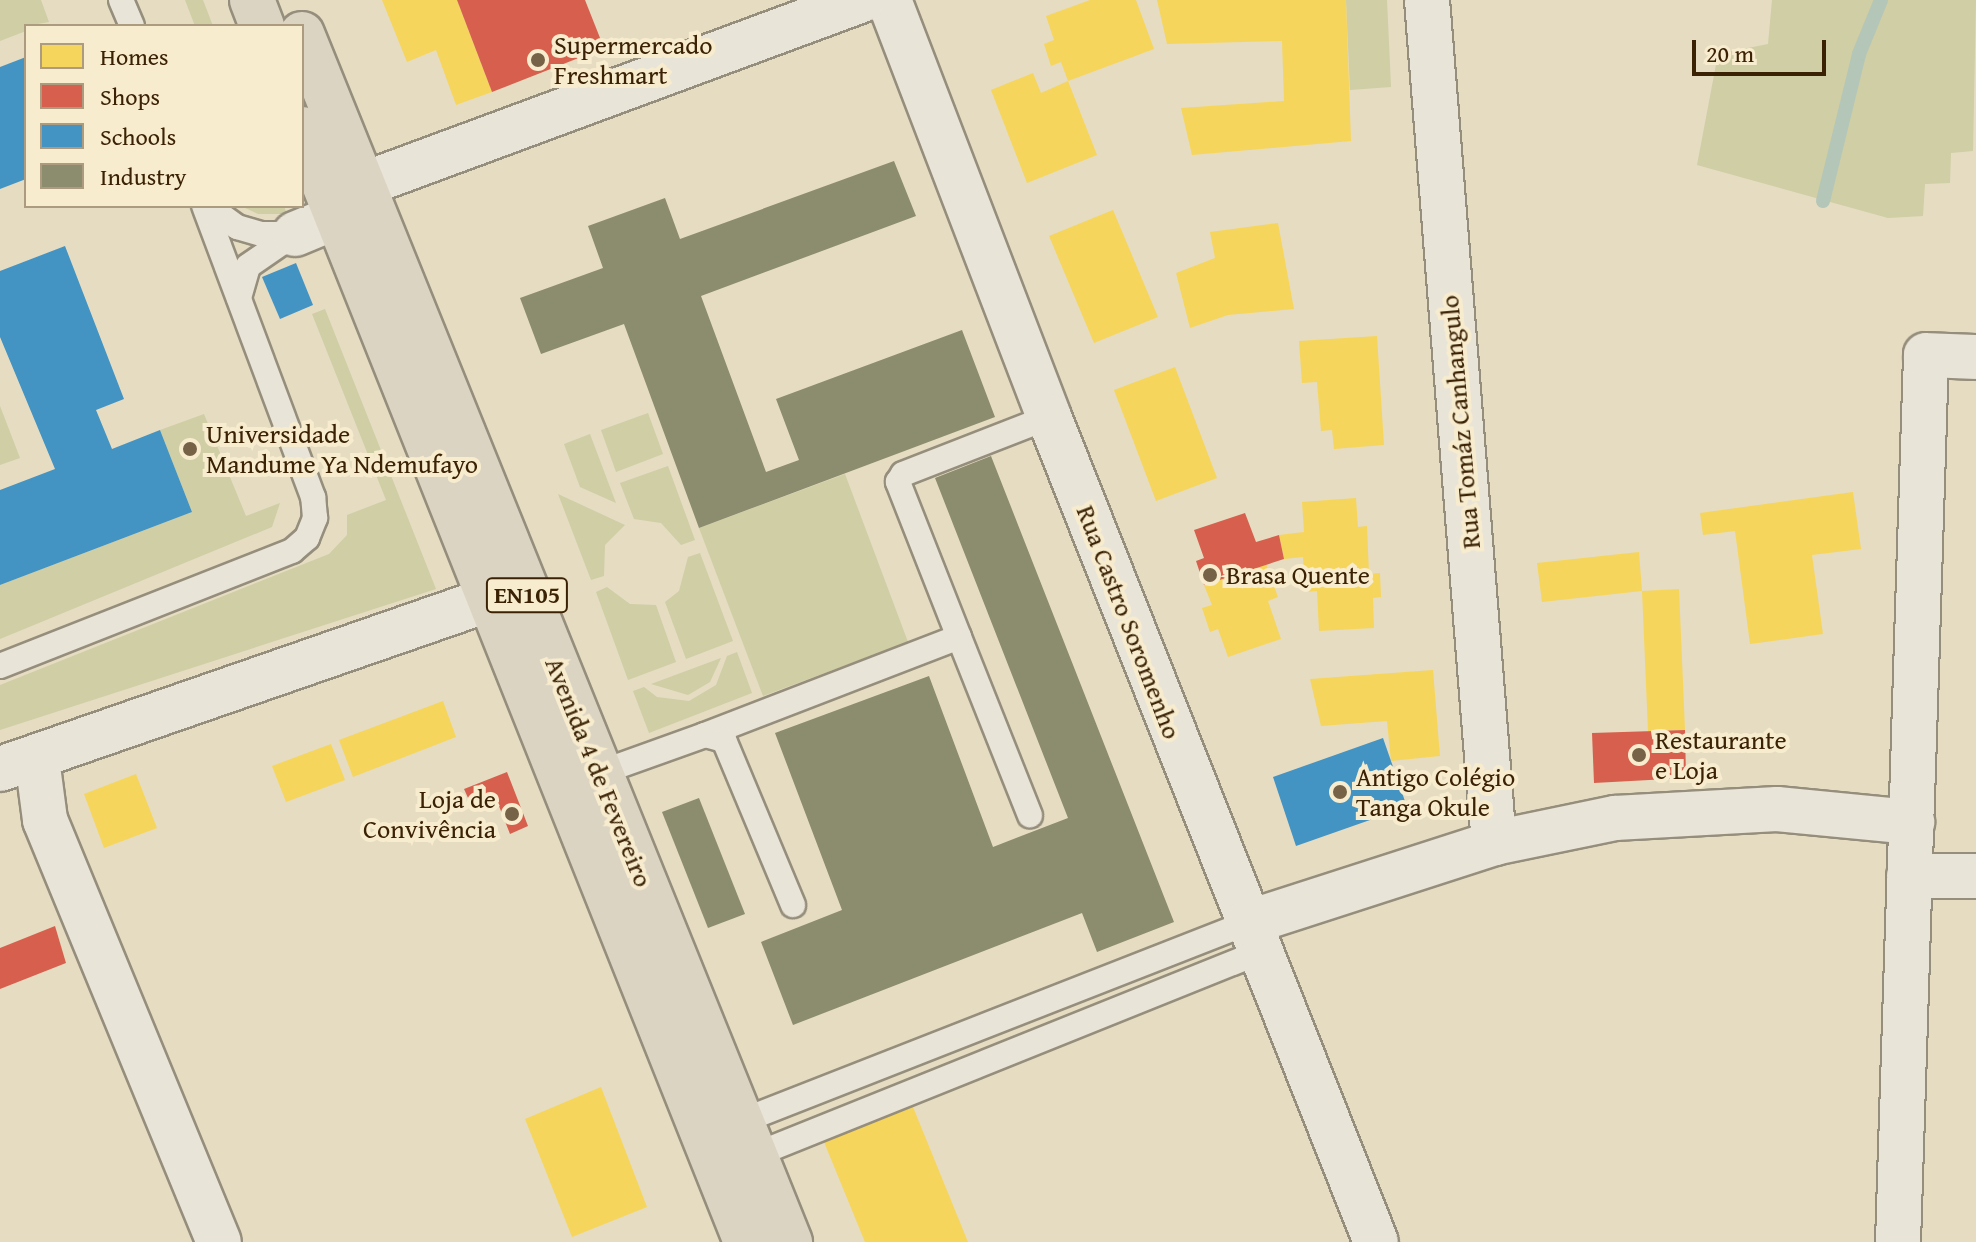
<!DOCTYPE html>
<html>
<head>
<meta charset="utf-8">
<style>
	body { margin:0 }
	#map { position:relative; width:1976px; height:1242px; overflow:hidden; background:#e5dcc2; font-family:"Gentium Book Plus",serif }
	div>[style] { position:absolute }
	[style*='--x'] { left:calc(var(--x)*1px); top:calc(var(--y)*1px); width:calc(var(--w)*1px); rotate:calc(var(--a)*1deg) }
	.green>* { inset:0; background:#cfcea4 }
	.homes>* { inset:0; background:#f6d55c }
	.shops>* { inset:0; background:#d6604d }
	.schools>* { inset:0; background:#4393c3 }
	.industry>* { inset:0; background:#8c8c6e }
	.stream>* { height:14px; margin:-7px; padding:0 7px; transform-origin:7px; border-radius:7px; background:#b3c6b8 }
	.roads { filter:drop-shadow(2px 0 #968e7c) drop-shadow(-2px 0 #968e7c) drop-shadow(0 2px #968e7c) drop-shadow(0 -2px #968e7c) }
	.lane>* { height:24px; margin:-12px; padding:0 12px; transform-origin:12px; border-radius:12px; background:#e9e4d8 }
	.street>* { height:44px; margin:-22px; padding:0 22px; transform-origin:22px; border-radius:22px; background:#e9e4d8 }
	.primary>* { height:44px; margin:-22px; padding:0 22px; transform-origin:22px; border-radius:22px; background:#dcd4c3 }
	.dots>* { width:22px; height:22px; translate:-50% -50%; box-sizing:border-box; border:4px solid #f8ecce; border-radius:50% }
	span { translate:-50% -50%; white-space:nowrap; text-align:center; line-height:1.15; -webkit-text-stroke:8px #f8ecce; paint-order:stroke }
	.shield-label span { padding:2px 6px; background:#f8ecce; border:2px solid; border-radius:6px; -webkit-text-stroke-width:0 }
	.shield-label { font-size:24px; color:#3b2205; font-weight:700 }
	.poi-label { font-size:26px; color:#3b2205 }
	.left { translate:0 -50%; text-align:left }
	.right { translate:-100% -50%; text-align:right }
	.street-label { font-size:26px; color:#3b2205 }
	.legend { position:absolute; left:24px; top:24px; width:280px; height:184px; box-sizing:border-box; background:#f8ecce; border:2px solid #ac9b7e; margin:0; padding:10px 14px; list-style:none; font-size:24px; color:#3b2205 }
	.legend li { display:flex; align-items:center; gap:16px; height:40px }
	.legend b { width:40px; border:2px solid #ac9b7e }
	.scale { position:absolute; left:1692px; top:40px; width:134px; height:36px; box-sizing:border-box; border:4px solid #3b2205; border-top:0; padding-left:10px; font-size:24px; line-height:28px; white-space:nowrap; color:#3b2205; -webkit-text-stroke:6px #f8ecce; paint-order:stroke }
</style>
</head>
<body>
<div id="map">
	<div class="green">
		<i style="clip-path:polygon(0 0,41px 0,49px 22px,26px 26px,26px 31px,0 41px)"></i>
		<i style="clip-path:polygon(185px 0,203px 0,213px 26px,195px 26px)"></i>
		<i style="clip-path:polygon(1346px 0,1387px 0,1391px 87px,1350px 90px)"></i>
		<i style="clip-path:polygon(1772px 0,1976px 0,1973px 151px,1951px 153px,1950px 183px,1925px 184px,1923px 216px,1888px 218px,1697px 165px,1718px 54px,1768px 44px)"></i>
		<i style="clip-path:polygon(241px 206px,284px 206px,287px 214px,258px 214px)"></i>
		<i style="clip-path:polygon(325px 309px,436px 589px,0 730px,0 685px,329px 554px,347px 535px,347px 515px,386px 500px,312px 314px)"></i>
		<i style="clip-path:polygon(0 406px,20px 458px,0 465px)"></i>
		<i style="clip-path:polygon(648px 413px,663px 454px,616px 472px,601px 430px)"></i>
		<i style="clip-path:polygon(204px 414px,246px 516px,280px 503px,272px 527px,0 639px,0 585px,192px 512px,160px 430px)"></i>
		<i style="clip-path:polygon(590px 434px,616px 503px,580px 487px,564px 444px)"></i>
		<i style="clip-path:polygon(668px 466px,695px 540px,681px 545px,661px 523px,634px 519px,620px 483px)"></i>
		<i style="clip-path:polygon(845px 474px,908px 642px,763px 696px,699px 528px)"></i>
		<i style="clip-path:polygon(558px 494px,625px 525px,605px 545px,604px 576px,591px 580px)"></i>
		<i style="clip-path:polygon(700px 553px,733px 641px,686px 659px,665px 602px,679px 591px,688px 557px)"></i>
		<i style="clip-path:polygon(607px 587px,630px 604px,656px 605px,676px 662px,628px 680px,596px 592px)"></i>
		<i style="clip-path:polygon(737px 652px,752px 693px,649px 733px,633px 691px,644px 687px,657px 697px,689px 701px,716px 685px,727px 656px)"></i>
		<i style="clip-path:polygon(721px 658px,710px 682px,688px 695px,651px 684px)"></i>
	</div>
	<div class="homes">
		<i style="clip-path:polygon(382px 0,457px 0,492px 92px,456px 105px,436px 50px,407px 62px)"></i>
		<i style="clip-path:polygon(1090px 0,1136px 0,1154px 49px,1068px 81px,1097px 155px,1027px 183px,991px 90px,1033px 73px,1041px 93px,1068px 81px,1061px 62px,1051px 66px,1044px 44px,1054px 40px,1046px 16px)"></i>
		<i style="clip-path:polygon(1157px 0,1346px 0,1351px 141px,1192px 155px,1181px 108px,1284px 101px,1282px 41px,1167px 44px)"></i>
		<i style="clip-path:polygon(1113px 210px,1158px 317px,1094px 343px,1049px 236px)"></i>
		<i style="clip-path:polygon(1278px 223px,1294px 309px,1228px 315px,1190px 328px,1176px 273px,1215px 258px,1210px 232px)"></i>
		<i style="clip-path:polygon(1377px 336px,1384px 445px,1334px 449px,1332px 430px,1321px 431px,1317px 382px,1302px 383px,1299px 341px)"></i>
		<i style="clip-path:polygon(1175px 367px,1217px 478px,1156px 501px,1114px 390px)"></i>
		<i style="clip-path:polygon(1853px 492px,1861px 549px,1812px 555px,1823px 634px,1750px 644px,1735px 531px,1703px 535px,1700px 513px)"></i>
		<i style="clip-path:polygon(1356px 498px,1358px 527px,1367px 526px,1369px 574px,1380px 573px,1381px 597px,1373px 598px,1374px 628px,1319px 631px,1317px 591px,1305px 592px,1303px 557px,1284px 559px,1279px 535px,1304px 532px,1302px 502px)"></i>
		<i style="clip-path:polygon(1639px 552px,1642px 591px,1679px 589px,1685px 730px,1648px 731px,1642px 591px,1542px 602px,1537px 563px)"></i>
		<i style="clip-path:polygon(1266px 564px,1278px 597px,1268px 601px,1281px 639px,1228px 657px,1218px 629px,1210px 632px,1202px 608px,1212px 605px,1204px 585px)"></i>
		<i style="clip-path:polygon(1433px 670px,1440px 756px,1391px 761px,1387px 721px,1321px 726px,1310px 679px)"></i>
		<i style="clip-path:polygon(443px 701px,456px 737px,353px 777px,339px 740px)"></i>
		<i style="clip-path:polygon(331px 744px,345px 780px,286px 802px,272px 766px)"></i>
		<i style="clip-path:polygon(136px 774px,157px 828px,104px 848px,84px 794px)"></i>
		<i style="clip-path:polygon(601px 1087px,647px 1207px,572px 1237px,525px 1119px)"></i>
		<i style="clip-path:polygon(913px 1107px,968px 1242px,865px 1242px,824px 1142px)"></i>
	</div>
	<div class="shops">
		<i style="clip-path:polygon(457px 0,585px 0,604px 48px,492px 92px)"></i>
		<i style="clip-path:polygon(1245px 513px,1256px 542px,1279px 535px,1284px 559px,1204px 585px,1196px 561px,1204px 558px,1194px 530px)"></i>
		<i style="clip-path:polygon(1685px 730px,1686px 778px,1594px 783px,1592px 733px)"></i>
		<i style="clip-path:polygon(507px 772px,528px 826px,510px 834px,497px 801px,473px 809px,464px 789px)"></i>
		<i style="clip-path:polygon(55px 926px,66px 963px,0 989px,0 948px)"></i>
	</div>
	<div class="schools">
		<i style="clip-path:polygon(26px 57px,26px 179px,0 189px,0 67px)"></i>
		<i style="clip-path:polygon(65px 246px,124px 399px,96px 410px,112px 449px,160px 430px,192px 512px,0 585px,0 490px,55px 469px,0 337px,0 271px)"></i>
		<i style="clip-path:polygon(296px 263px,313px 305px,280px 319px,262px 277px)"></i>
		<i style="clip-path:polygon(1383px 738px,1407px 807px,1296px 846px,1273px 777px)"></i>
	</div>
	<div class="industry">
		<i style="clip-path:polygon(894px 161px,916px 216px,701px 296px,766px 472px,799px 460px,776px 399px,962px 330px,995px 417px,699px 528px,624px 324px,541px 354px,520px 298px,603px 268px,588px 226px,665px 198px,680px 239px)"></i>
		<i style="clip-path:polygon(991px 456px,1174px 922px,1097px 952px,1082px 913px,793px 1025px,761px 942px,842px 910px,775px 733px,929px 676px,993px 847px,1068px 818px,935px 478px)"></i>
		<i style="clip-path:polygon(699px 798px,745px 914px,708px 928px,662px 812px)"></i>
	</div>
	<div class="stream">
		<i style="--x:1823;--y:201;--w:151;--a:-76.2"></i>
		<i style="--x:1859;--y:54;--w:58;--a:-67.8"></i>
	</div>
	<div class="roads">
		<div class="lane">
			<i style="--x:121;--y:0;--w:28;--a:67"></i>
			<i style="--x:208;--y:206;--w:36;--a:36"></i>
			<i style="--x:237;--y:227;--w:26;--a:16"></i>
			<i style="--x:262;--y:234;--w:33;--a:0"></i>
			<i style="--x:239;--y:298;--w:33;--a:-74"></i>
			<i style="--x:248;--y:266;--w:55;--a:-34.6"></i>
			<i style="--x:959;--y:637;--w:167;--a:-111.5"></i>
			<i style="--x:898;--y:482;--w:9;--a:-58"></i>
			<i style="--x:903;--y:474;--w:157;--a:-21.3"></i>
			<i style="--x:0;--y:666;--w:314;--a:-21.5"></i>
			<i style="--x:292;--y:551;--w:20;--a:-41"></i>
			<i style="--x:307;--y:538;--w:22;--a:-68"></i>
			<i style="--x:315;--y:518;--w:21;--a:-95"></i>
			<i style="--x:313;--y:497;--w:311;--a:-110.5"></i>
			<i style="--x:705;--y:735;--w:272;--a:-21.1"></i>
			<i style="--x:959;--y:637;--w:192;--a:68.3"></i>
			<i style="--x:599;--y:773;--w:113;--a:-19.7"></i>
			<i style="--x:705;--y:735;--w:20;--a:15"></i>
			<i style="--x:724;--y:740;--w:179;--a:67.3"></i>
			<i style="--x:742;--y:1121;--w:542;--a:-21.41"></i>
			<i style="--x:755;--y:1155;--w:544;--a:-21.9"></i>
		</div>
		<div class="street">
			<i style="--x:889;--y:0;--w:447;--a:69"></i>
			<i style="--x:1049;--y:417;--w:887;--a:68.38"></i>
			<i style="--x:1427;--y:0;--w:846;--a:85.46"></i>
			<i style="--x:362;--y:185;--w:533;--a:-20.3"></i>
			<i style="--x:295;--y:234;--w:44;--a:-22.5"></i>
			<i style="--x:37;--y:759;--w:62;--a:82.5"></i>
			<i style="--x:45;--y:820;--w:456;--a:67.6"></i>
			<i style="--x:0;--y:769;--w:519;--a:-19.13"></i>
			<i style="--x:1909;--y:876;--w:67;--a:0"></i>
			<i style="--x:1247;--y:923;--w:260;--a:-17.9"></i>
			<i style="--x:1494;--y:843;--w:124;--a:-11.7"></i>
			<i style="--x:1615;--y:818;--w:162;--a:-3.2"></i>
			<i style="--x:1777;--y:809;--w:136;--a:5.5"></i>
			<i style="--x:1898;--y:1242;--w:887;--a:-88.19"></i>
			<i style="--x:1926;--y:355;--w:50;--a:2.3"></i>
		</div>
		<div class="primary">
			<i style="--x:252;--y:0;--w:28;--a:69"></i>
			<i style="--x:302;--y:34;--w:1303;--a:68"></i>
			<i style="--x:302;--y:129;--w:1198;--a:68.25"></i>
		</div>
	</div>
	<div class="dots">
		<i style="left:538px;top:60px;background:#766347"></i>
		<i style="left:190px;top:449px;background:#766347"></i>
		<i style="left:1210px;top:575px;background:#766347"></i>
		<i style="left:1639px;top:755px;background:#766347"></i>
		<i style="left:1340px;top:792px;background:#766347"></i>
		<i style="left:512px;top:814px;background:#766347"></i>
	</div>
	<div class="shield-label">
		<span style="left:527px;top:595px">EN105</span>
	</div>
	<div class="poi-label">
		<span class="left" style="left:554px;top:60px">Supermercado<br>Freshmart</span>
		<span class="left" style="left:206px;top:449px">Universidade<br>Mandume Ya Ndemufayo</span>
		<span class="left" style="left:1226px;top:575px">Brasa Quente</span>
		<span class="left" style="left:1655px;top:755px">Restaurante<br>e Loja</span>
		<span class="left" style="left:1356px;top:792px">Antigo Colégio<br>Tanga Okule</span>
		<span class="right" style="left:496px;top:814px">Loja de<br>Convivência</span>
	</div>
	<div class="street-label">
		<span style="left:1460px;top:422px;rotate:-95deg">Rua Tomáz Canhangulo</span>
		<span style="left:1129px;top:622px;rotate:69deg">Rua Castro Soromenho</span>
		<span style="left:599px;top:772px;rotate:68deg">Avenida 4 de Fevereiro</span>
	</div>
	<ul class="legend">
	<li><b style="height:22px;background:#f6d55c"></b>Homes</li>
	<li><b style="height:22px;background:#d6604d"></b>Shops</li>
	<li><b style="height:22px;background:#4393c3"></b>Schools</li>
	<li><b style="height:22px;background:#8c8c6e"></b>Industry</li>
	</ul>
	<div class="scale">20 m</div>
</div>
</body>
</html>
